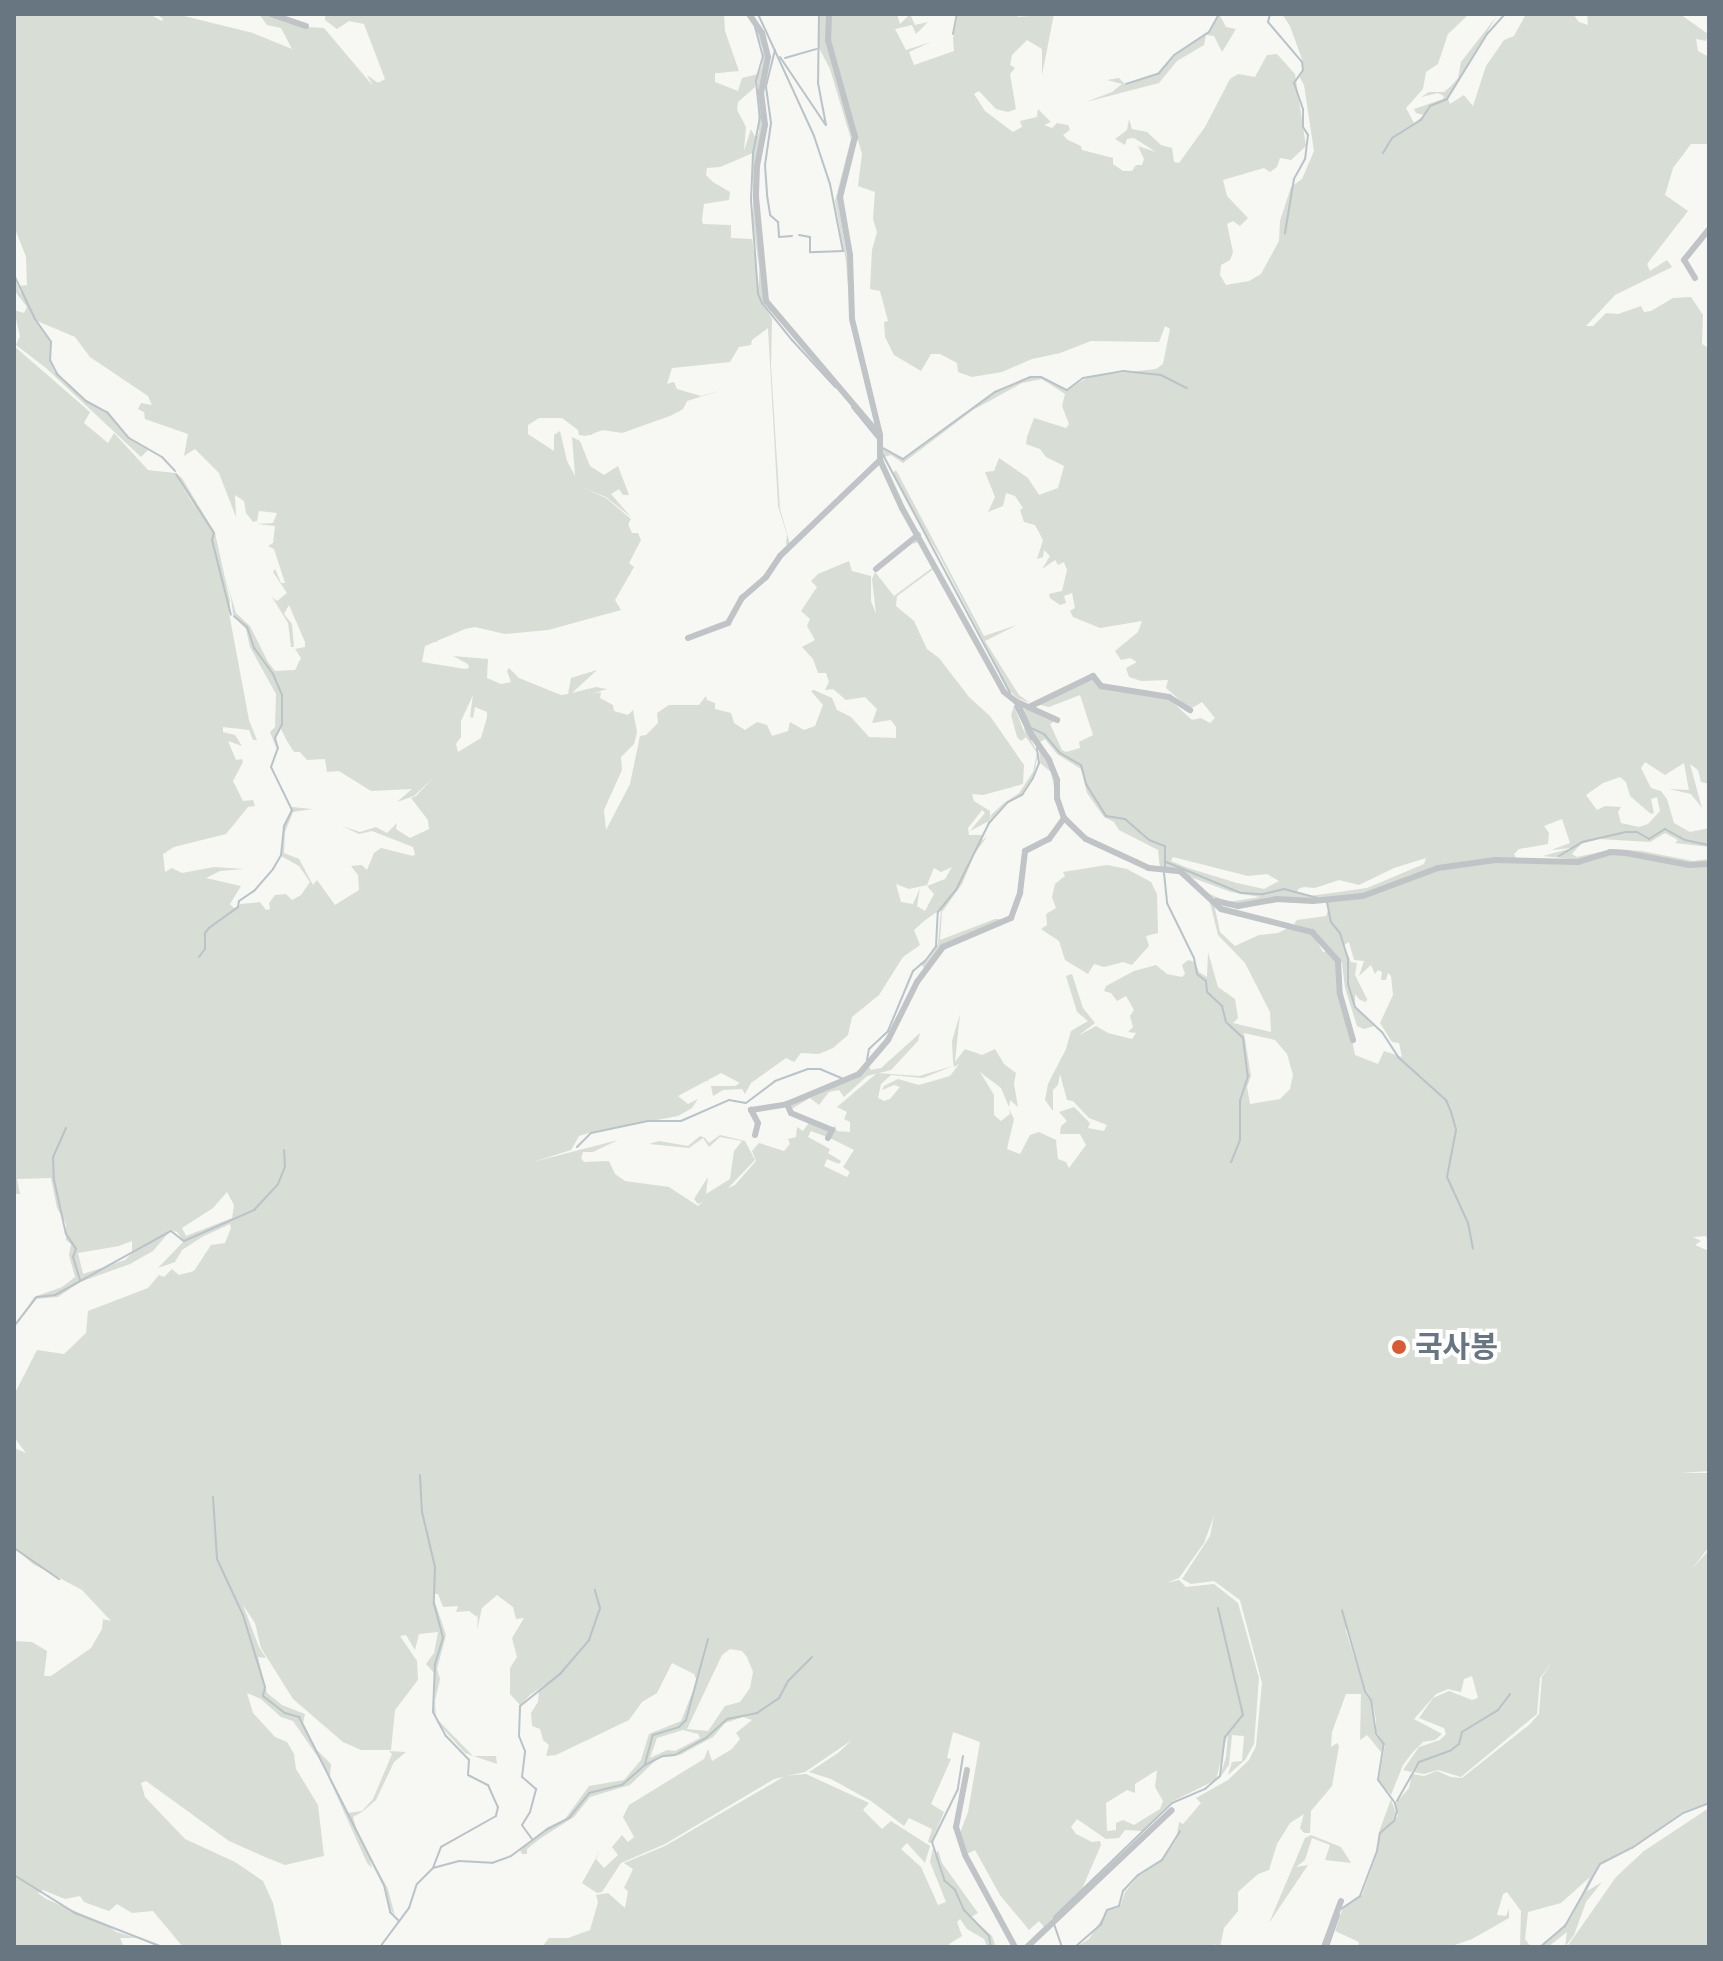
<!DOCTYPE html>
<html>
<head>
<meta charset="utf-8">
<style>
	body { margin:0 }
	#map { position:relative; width:1723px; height:1961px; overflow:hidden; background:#f7f7f4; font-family:"Space Grotesk","Noto Sans KR",sans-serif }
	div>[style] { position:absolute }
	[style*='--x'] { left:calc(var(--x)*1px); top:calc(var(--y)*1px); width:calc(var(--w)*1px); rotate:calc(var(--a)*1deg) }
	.green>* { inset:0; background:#d8ddd5 }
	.stream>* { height:2px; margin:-1px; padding:0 1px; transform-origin:1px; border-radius:1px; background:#b9c3c8 }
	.minor>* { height:6px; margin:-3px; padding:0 3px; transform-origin:3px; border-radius:3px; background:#c0c4c7 }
	.dots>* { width:22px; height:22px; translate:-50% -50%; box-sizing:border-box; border:4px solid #fff; border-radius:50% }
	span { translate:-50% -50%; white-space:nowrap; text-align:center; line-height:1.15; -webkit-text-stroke:8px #fff; paint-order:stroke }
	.poi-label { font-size:30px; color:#687682; font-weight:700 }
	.left { translate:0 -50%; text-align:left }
	.frame { position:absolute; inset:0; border:16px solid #687682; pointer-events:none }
</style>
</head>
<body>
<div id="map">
	<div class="green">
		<i style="clip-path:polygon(evenodd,14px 14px,149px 14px,162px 21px,163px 19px,156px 14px,176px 14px,253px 33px,292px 49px,281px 28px,267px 25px,259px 14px,270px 14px,307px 27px,324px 28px,373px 86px,367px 75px,378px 83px,385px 79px,364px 24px,349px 21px,337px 29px,325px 20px,325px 14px,724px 14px,725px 31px,739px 71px,715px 73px,715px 82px,738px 91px,742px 78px,758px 74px,762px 66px,763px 50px,755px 27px,746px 14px,756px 25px,767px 55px,760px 92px,764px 114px,756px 210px,764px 304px,758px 295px,772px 319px,771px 366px,780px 509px,790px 544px,786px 545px,787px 535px,778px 506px,768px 328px,752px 340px,751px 345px,739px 347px,730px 362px,672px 368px,667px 384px,674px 382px,677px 389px,701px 396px,722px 390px,687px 401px,683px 409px,670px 416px,622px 433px,603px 430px,586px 436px,579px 435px,578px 430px,562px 418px,539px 418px,528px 425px,528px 434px,554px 451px,554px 435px,560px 431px,567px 461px,575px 476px,572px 437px,580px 441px,590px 466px,604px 475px,618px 466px,629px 495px,623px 495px,619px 489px,611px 494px,631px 517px,606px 497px,581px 487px,606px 498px,631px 519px,628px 524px,632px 533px,638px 533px,641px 540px,629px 563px,634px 567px,615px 600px,621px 610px,548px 630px,505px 634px,475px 627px,465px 629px,425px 646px,422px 662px,465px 669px,469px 668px,468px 664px,453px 656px,488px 659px,487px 678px,501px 684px,511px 682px,507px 671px,509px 668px,519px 678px,561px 695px,568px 694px,571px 678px,597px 670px,572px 693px,596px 687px,607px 689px,591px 694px,601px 692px,600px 698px,613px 705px,614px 711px,628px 715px,633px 710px,637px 732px,634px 744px,621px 757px,622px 770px,604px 810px,606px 830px,630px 784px,640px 736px,646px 735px,658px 723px,657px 713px,669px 705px,699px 705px,706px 696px,707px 700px,715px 703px,715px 709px,731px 713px,734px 723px,745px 730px,757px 722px,767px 725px,772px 736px,788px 731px,790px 722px,804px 730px,815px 726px,823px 705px,811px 691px,814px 690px,832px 698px,837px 710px,851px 717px,869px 737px,896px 738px,896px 727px,891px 720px,872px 723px,877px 709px,865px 697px,846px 700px,833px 689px,825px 690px,829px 682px,826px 673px,818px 673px,813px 659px,802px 647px,815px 640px,807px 626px,810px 619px,801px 611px,817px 587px,811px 581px,818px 574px,849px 561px,852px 571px,871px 576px,871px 601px,876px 614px,872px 579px,875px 572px,894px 596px,932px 568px,919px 542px,912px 544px,918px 539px,935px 568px,897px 596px,896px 606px,914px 621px,927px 649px,939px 658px,969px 697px,990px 716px,1024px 765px,1023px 784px,983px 795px,972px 794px,974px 801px,990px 811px,990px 820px,991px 815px,1004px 803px,1019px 793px,1033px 772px,1037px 753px,1026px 737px,1021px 741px,1017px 737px,1011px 715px,1014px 706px,1025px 734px,1024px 727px,1038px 744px,1055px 777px,1056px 798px,1051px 772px,1040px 763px,1039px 749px,1028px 735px,1038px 753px,1034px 775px,1021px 795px,1009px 800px,989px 821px,970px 831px,985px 813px,982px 810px,968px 828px,969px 835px,984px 835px,981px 841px,987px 837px,975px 853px,962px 884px,942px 912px,940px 940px,995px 919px,1006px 919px,946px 943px,925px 969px,920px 963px,927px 961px,938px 944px,941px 909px,924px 921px,914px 930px,920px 945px,903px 957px,879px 995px,852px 1017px,848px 1035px,833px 1048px,819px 1054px,801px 1053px,794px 1062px,786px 1058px,751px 1083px,745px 1094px,742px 1089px,723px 1090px,713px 1096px,711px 1086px,735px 1086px,740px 1083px,721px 1073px,678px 1096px,688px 1104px,698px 1099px,692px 1108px,678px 1116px,592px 1132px,579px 1136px,571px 1150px,533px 1162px,618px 1140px,593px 1152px,583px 1152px,581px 1158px,584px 1162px,609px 1161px,615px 1174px,625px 1181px,669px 1187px,698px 1206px,703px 1202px,698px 1204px,694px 1199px,708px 1177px,706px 1194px,730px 1179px,734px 1151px,742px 1141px,720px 1137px,709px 1147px,703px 1138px,689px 1148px,649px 1144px,659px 1141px,688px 1146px,700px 1136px,705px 1138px,709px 1143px,720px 1135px,745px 1141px,755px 1160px,728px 1188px,735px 1185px,756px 1161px,752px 1151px,759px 1143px,784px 1151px,790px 1144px,788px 1139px,796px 1137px,797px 1127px,803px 1131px,811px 1120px,831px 1130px,827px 1137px,811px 1131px,808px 1137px,830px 1149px,828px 1153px,841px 1161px,839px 1164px,827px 1159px,824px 1166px,847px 1177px,850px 1172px,843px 1167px,854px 1150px,830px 1138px,835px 1125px,837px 1131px,850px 1132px,850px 1122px,844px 1119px,847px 1112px,837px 1107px,877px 1073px,919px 1076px,953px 1066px,923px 1078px,891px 1075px,881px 1084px,878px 1098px,884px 1101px,890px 1099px,900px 1087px,894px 1085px,882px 1090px,884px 1086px,898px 1079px,919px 1085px,950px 1076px,959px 1064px,954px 1067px,953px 1062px,952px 1041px,960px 1014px,955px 1062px,965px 1049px,982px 1055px,995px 1049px,1004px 1064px,1016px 1073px,1014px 1084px,1018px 1107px,1010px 1100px,1009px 1107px,1001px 1088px,980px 1072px,994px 1095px,994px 1115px,1001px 1121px,1010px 1114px,1009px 1109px,1014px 1119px,1007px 1149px,1020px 1154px,1030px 1135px,1039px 1132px,1056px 1140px,1058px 1159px,1066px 1162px,1069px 1168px,1086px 1145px,1080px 1134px,1060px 1134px,1061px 1126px,1067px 1121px,1059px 1112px,1074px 1107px,1090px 1123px,1088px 1128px,1104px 1131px,1107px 1125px,1089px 1118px,1073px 1101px,1067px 1100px,1060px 1074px,1058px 1085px,1053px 1090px,1053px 1111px,1045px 1100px,1048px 1084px,1066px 1049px,1071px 1031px,1088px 1021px,1077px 1012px,1066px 976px,1072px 974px,1083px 1008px,1095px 1023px,1078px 1036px,1096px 1026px,1108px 1033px,1132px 1039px,1136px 1033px,1128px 1032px,1133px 1027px,1130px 1016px,1134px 1010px,1126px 996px,1117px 1001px,1111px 993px,1104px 991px,1106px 986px,1134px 971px,1156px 965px,1167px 974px,1182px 977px,1185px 974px,1182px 965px,1188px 960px,1195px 962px,1199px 972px,1207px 977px,1208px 952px,1218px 987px,1235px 999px,1238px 1018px,1233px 1023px,1271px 1032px,1270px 1012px,1245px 963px,1218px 935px,1209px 899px,1214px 904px,1220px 932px,1235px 946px,1259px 935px,1278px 933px,1292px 926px,1312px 933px,1323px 952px,1329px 951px,1335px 959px,1355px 1055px,1378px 1064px,1384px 1051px,1402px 1057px,1399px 1043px,1392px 1042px,1380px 1023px,1393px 995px,1391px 976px,1388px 973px,1386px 980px,1381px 980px,1382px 972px,1378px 970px,1375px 974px,1371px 965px,1359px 976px,1364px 961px,1354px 960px,1349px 942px,1344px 945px,1351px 962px,1357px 963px,1355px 975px,1367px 999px,1366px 1002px,1360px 1000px,1355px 994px,1355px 1007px,1374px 1026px,1364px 1029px,1357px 1026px,1345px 988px,1342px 963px,1314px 932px,1294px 924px,1297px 920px,1326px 916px,1329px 908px,1325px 900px,1362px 895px,1311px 899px,1276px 897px,1244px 904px,1222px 901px,1213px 897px,1205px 892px,1228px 902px,1260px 897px,1231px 892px,1166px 868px,1166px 863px,1164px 869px,1160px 869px,1158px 850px,1119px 830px,1114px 822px,1104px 817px,1087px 793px,1081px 769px,1057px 754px,1045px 739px,1040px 742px,1030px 729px,1044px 734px,1029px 726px,1024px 709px,1032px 708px,1057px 720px,1050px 724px,1062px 750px,1066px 752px,1080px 748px,1079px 742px,1093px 735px,1080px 695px,1049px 707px,1036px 704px,1093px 678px,1099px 687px,1169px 699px,1192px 720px,1201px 718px,1210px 723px,1215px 718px,1202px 702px,1192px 708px,1182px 702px,1166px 688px,1168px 680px,1141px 681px,1129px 677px,1126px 668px,1137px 662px,1130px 658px,1121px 660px,1115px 651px,1138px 632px,1142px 621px,1100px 628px,1073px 617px,1070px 611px,1075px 608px,1072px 593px,1064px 596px,1066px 603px,1060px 605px,1050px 598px,1049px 594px,1062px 591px,1067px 570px,1064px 562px,1058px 565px,1055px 560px,1042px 569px,1050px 556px,1044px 550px,1043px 557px,1037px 559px,1043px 540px,1035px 525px,1024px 522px,1020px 510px,1023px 508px,1015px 496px,1006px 493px,1003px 506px,988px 512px,995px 497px,985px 472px,994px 471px,999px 458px,1028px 478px,1039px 495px,1058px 488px,1064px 466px,1046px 457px,1040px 449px,1026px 444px,1027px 437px,1034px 418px,1066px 428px,1069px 424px,1062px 406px,1065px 394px,1042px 379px,1022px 383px,973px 410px,903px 463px,891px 455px,884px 457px,882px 448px,904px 459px,995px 392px,1031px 377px,1041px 377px,1067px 390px,1090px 376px,1156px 369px,1163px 364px,1170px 329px,1165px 326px,1159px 342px,1091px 341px,1060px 353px,1032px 359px,1002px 372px,972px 377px,958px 372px,957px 363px,940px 354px,931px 354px,921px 371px,894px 355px,885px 337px,884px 322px,888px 321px,880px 291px,870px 289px,872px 250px,877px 232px,873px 219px,875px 192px,858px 186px,862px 154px,830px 45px,829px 14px,897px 14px,900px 24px,910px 14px,915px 25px,928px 22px,916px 34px,912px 25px,895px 29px,906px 50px,931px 42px,909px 52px,914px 65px,954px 51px,953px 39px,958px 14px,1016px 14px,1018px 17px,1054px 14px,1042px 75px,1042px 49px,1027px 40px,1012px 55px,1010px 65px,1015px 68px,1010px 74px,1016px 109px,1008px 112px,996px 109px,979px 91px,974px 94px,985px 111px,1013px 132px,1022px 127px,1020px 121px,1037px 117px,1038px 109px,1051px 122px,1044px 125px,1052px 128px,1057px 123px,1068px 125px,1070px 130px,1063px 135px,1068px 140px,1081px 146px,1082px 150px,1113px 158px,1113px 164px,1123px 171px,1132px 171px,1136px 165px,1142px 165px,1144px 159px,1138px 146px,1156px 152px,1134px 138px,1127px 139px,1125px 145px,1115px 139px,1127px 130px,1129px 119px,1132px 129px,1147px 132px,1161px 145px,1172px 148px,1174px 162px,1179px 163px,1205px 127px,1230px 79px,1238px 74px,1255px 77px,1267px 55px,1277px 54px,1295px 74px,1306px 146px,1291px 160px,1280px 158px,1277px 167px,1270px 172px,1264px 168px,1223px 180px,1227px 196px,1248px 218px,1240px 226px,1233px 221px,1227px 224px,1233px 252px,1230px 260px,1221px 265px,1220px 275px,1226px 285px,1249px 281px,1261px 274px,1279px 241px,1280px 221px,1291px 187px,1302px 179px,1314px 151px,1304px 85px,1299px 76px,1303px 71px,1303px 62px,1290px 26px,1282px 14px,1469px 14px,1448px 34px,1438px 64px,1426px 72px,1423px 89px,1406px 108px,1414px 123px,1424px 115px,1416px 113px,1414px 109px,1443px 99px,1444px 96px,1438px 93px,1421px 97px,1429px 92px,1444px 92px,1451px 86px,1458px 78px,1461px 62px,1496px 17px,1448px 99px,1450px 104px,1464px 95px,1473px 106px,1486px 66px,1504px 40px,1514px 36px,1526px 14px,1573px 14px,1579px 22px,1588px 25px,1587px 14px,1680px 14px,1708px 34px,1706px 41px,1696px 39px,1698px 51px,1709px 57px,1709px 144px,1691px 144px,1673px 168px,1665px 195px,1688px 211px,1647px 264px,1650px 271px,1667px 260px,1672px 267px,1615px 295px,1586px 326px,1593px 326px,1606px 313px,1618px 314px,1641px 306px,1644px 312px,1651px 311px,1673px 298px,1691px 297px,1703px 315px,1702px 344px,1709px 348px,1709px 784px,1701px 782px,1698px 770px,1690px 764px,1702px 808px,1691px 794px,1669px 789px,1689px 790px,1684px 763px,1665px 775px,1645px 762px,1641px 768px,1651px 788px,1661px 791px,1667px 799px,1674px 823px,1690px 832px,1709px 828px,1709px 847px,1675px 843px,1678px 840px,1665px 833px,1650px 842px,1599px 839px,1581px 844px,1572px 854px,1577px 857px,1614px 849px,1642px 851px,1693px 861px,1709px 859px,1709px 862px,1690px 863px,1614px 850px,1580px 860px,1543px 856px,1572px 848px,1551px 850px,1570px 843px,1562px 819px,1544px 826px,1549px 833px,1548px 844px,1519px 849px,1514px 854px,1516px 858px,1487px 861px,1570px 863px,1610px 853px,1689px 866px,1709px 865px,1709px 1244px,1706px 1236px,1693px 1237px,1701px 1241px,1695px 1245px,1709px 1251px,1709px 1471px,1681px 1473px,1709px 1473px,1709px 1547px,1691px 1570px,1709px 1550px,1709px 1802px,1682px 1812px,1632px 1848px,1599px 1864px,1587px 1891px,1602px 1882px,1586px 1902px,1574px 1935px,1565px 1947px,1567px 1932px,1548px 1947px,1541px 1947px,1571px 1918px,1590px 1877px,1561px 1903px,1528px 1912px,1525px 1939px,1531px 1947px,1520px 1947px,1521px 1911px,1507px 1892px,1503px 1894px,1497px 1915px,1506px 1916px,1509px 1909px,1509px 1918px,1472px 1939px,1449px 1947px,1358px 1947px,1359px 1942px,1335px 1931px,1343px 1907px,1362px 1895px,1378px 1851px,1380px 1833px,1388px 1827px,1379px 1832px,1391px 1799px,1396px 1814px,1391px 1824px,1398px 1816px,1396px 1803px,1409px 1788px,1412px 1774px,1424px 1776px,1437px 1771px,1451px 1777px,1462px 1778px,1529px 1725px,1539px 1714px,1542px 1677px,1552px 1662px,1540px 1678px,1537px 1714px,1461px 1777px,1438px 1770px,1424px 1774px,1413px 1772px,1421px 1760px,1411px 1772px,1403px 1770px,1419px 1747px,1440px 1740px,1446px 1734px,1444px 1728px,1419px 1718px,1433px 1698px,1449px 1691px,1472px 1700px,1478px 1698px,1472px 1676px,1464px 1679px,1461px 1692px,1448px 1689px,1436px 1694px,1414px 1719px,1442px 1734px,1435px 1740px,1423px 1742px,1413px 1752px,1403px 1765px,1391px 1795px,1379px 1780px,1385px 1744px,1376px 1732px,1376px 1720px,1372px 1700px,1365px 1688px,1350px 1635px,1345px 1628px,1365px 1692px,1371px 1701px,1375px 1735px,1384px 1744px,1381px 1752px,1367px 1735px,1360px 1740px,1361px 1694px,1346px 1694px,1332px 1732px,1331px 1747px,1337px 1743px,1339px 1746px,1332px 1786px,1311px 1811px,1310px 1833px,1304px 1833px,1300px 1828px,1304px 1814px,1290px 1823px,1277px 1844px,1269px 1870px,1258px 1874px,1238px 1892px,1238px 1911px,1224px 1928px,1220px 1947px,1214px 1947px,1216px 1943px,1212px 1947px,1076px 1947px,1089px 1939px,1107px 1911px,1120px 1907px,1125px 1892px,1139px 1875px,1163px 1859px,1176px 1840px,1179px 1822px,1183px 1824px,1201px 1803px,1196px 1798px,1228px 1780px,1249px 1760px,1256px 1746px,1262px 1683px,1240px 1600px,1214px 1581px,1191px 1584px,1182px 1579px,1210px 1536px,1214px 1516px,1204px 1543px,1179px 1578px,1166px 1583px,1179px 1580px,1186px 1587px,1214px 1584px,1238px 1603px,1259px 1678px,1254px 1744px,1245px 1760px,1228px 1775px,1232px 1762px,1242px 1761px,1244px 1736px,1232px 1735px,1229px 1765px,1216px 1783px,1220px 1777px,1226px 1757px,1228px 1732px,1216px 1780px,1171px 1802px,1143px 1831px,1125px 1830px,1119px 1838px,1106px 1839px,1077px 1819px,1071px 1827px,1076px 1834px,1092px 1842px,1100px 1841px,1101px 1845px,1082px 1889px,1044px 1927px,1039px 1921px,1029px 1930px,1000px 1895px,975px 1850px,967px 1854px,960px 1833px,968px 1812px,980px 1742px,953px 1732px,947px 1758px,951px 1759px,931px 1804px,944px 1812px,931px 1843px,928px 1842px,932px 1829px,909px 1818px,904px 1826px,871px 1801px,831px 1779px,809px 1772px,838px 1753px,852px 1740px,805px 1772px,774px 1779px,665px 1844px,621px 1863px,602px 1892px,597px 1893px,582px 1883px,601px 1849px,596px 1859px,604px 1868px,618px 1855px,612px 1847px,622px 1835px,628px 1842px,634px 1837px,623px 1817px,629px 1805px,704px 1759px,708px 1749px,712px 1761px,732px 1749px,740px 1739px,736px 1733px,752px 1720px,743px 1717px,725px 1723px,713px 1737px,680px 1755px,658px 1758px,630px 1785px,590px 1797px,574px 1817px,541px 1838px,527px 1849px,527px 1854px,522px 1854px,520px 1850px,548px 1827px,565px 1819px,589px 1786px,624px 1780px,641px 1760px,649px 1734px,681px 1721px,697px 1681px,694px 1674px,672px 1663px,657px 1693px,642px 1702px,629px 1720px,556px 1755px,546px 1756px,549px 1745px,543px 1740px,540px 1729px,532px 1726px,531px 1713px,538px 1702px,539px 1690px,556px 1677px,530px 1695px,520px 1705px,510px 1694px,510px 1668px,517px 1657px,512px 1638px,524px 1618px,516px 1619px,513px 1607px,497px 1595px,482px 1608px,477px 1630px,478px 1614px,477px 1617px,469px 1611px,456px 1612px,458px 1606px,443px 1607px,438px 1594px,435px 1594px,435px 1602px,446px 1635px,437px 1669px,440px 1679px,435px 1701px,436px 1718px,473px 1756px,496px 1756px,497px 1764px,465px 1753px,437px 1722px,434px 1712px,435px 1674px,426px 1664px,434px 1653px,438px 1632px,419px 1634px,415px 1650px,406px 1635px,400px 1636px,417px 1661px,418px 1680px,395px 1710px,391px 1750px,361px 1750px,343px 1742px,293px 1699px,261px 1648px,255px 1623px,243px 1605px,259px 1647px,266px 1658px,258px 1657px,267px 1693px,282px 1705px,305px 1714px,303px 1723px,317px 1750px,331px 1764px,330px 1777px,348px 1813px,362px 1811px,373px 1799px,392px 1754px,389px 1751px,406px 1752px,394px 1762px,376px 1800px,362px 1812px,353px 1817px,358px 1835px,388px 1889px,395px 1916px,389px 1907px,385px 1887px,370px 1859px,372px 1868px,367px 1863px,322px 1763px,293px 1721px,281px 1717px,261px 1699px,247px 1693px,253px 1713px,275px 1737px,287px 1742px,294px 1754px,296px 1769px,318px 1805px,324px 1856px,285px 1865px,265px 1857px,229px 1841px,146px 1781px,141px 1783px,145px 1797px,185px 1839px,235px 1862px,263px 1881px,273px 1903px,282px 1947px,183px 1947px,153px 1911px,132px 1913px,117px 1904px,109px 1911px,84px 1902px,80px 1896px,65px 1899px,43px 1890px,38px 1893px,46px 1899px,106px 1924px,116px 1932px,137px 1938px,120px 1938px,124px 1947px,14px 1947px,14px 1641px,32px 1642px,47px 1651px,44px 1676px,51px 1676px,91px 1648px,102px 1629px,103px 1619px,111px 1621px,82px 1590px,33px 1564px,14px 1547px,14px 1448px,26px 1453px,14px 1437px,14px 1395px,37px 1350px,64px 1354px,86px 1333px,88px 1311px,148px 1288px,159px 1275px,164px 1277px,172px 1269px,179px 1275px,194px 1271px,211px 1245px,225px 1243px,231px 1228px,230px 1224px,202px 1237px,182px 1250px,175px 1262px,158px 1268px,184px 1241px,177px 1232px,171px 1230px,153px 1251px,130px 1264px,80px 1282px,58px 1297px,34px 1299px,33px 1303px,14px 1329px,34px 1297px,62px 1287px,75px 1277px,69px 1255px,71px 1244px,66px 1240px,66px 1224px,57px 1208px,51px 1178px,17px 1179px,20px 1194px,14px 1194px,14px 346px,90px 412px,84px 423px,108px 443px,114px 433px,148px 470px,175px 473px,199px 515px,177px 474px,182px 478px,215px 533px,230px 601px,229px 613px,249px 720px,257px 740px,253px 740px,249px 730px,223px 727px,223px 732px,235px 735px,242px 746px,228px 741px,236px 760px,242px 759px,243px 762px,233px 781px,243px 801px,253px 800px,255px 806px,248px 807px,226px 834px,174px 847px,163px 854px,165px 872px,172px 868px,182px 873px,214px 867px,244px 869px,220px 871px,206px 878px,241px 886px,230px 904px,235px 909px,241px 904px,260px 902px,266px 910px,270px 909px,269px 903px,275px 895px,286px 894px,292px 900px,301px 895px,310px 882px,299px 866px,281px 856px,284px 826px,292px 807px,312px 809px,293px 812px,285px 832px,284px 853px,299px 859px,313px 885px,317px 880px,335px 905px,359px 890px,358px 875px,351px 866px,362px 865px,367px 870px,374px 853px,381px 848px,413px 856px,415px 854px,413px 847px,372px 831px,359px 834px,342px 826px,360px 832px,376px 827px,387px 833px,397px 823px,396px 829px,410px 838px,429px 829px,428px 820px,411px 798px,416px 796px,434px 777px,414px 796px,397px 802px,412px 789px,371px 791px,339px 771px,327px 772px,325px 759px,307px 760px,300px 752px,294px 752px,287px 741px,281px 729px,283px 696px,281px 691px,281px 725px,275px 738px,277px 750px,270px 732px,275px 727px,276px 694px,250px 647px,246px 629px,233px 616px,246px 625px,233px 614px,231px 598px,225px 576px,236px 613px,250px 626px,268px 662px,275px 671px,295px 670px,301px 658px,295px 649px,305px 647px,305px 642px,289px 605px,284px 614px,292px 624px,294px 647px,291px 647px,288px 623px,272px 597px,277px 601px,287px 593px,273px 572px,275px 569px,281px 583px,285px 583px,274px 549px,268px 546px,273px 543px,275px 526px,257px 524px,273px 523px,277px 513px,259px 511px,257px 521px,253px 522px,246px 513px,244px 501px,235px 495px,236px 517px,219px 473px,195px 449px,184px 456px,188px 434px,145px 419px,144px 412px,138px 409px,141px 403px,152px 405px,148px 396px,90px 357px,75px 337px,35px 320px,50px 342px,50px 360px,54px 371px,86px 401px,107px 412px,129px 438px,148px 450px,141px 457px,46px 368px,16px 345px,20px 336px,14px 310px,24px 313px,27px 307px,14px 290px,14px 277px,20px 292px,25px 297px,19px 286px,27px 285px,26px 257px,14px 226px,14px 14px,757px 76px,759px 132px,756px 139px,751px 129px,744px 151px,746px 127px,737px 110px,738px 102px,755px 87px,757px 76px,14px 14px,753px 153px,753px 223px,759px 268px,759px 288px,752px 239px,731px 238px,731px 225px,703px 224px,702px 220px,704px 204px,729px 200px,730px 192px,713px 182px,706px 175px,707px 168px,720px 167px,753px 153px,14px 14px,473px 695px,470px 717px,473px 718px,475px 707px,487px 712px,487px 717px,481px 738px,458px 752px,456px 744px,461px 737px,461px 721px,473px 695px,14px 14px,1620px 777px,1626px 782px,1630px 796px,1651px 814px,1654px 813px,1651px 799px,1657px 797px,1660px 811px,1648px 824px,1639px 827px,1621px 823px,1618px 812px,1621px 807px,1605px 806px,1597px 810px,1586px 795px,1603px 783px,1620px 777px,14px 14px,1173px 857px,1248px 876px,1267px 874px,1279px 881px,1264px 889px,1237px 883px,1188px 868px,1171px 861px,1173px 857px,14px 14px,1426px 858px,1424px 864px,1367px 888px,1310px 896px,1297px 893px,1298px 889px,1304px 887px,1315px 888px,1339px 880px,1359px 885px,1394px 868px,1426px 858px,14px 14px,952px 867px,945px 879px,927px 886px,934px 894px,925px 911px,917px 906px,920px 888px,913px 904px,901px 902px,896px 884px,909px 889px,927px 885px,934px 868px,941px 872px,952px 867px,14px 14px,1244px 1033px,1275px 1040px,1287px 1054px,1293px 1075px,1290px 1089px,1280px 1099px,1250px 1104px,1247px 1087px,1251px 1076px,1244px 1033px,14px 14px,227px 1192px,234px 1205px,232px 1218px,186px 1236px,182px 1228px,213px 1208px,227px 1192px,14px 14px,132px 1241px,132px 1253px,125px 1260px,83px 1274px,78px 1253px,119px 1246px,132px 1241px,14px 14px,730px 1649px,742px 1651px,747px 1657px,753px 1672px,750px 1688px,740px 1702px,725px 1706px,708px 1731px,687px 1729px,722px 1655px,730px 1649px,14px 14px,683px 1730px,698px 1734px,700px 1738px,675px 1751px,667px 1750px,650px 1758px,657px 1738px,683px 1730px,14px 14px,1157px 1770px,1155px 1787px,1163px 1801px,1160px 1809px,1134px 1825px,1123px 1820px,1116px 1823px,1116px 1830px,1107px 1831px,1106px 1803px,1127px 1790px,1135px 1793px,1135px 1784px,1157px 1770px)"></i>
		<i style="clip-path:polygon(819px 14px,826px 14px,826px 38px,853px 130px,853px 144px,838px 202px,849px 269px,851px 326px,846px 261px,835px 201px,851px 139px,830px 69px,819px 48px)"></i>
		<i style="clip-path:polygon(1219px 14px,1226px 27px,1236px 29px,1222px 52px,1214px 36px,1206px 35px,1204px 45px,1177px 61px,1159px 83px,1086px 102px,1112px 92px,1122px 84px,1107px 80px,1119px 78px,1126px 85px,1159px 73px,1174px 55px,1210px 32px)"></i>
		<i style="clip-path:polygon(896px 470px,984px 636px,1017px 625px,985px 641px,1019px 695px,1030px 703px,1017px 698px,1009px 690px,939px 555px,908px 504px,893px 473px)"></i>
		<i style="clip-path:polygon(1107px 865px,1127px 869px,1151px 882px,1157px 894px,1158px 933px,1146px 936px,1149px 946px,1132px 965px,1123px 962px,1104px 967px,1094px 964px,1088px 974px,1065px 960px,1059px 941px,1041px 929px,1047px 925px,1046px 914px,1056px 908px,1052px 897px,1055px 884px,1065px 876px,1063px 872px)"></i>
		<i style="clip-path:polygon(920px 1033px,918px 1041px,891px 1070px,867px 1076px,844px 1097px,839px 1090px,829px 1092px,819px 1105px,810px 1098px,790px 1110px,789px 1105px,845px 1081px,868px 1065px,871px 1070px,881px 1068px)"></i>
		<i style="clip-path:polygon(806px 1774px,869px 1803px,863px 1810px,882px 1829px,891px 1821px,930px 1846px,925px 1863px,907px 1843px,901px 1849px,921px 1867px,938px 1905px,946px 1902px,930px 1862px,933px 1848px,935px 1856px,938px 1850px,942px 1863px,978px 1913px,971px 1917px,992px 1936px,996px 1947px,987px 1947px,984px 1939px,967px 1929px,960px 1919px,957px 1922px,962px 1936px,949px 1944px,950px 1947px,542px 1947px,549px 1938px,568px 1938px,590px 1930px,598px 1902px,596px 1895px,608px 1893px,625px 1908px,628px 1891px,624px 1888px,633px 1869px,624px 1863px,665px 1846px,785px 1776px)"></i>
		<i style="clip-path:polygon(1709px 1808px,1709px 1947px,1567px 1947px,1616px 1877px,1644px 1851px)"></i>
		<i style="clip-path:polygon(1311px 1835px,1341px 1847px,1351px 1863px,1325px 1860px,1330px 1845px,1312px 1838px,1305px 1860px,1296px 1867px,1308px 1865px,1269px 1923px,1305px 1838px)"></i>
	</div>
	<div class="stream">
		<i style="--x:758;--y:14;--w:134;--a:65.3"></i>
		<i style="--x:814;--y:136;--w:51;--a:71.6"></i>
		<i style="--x:830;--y:184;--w:68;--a:79"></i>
		<i style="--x:843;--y:251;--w:33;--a:178"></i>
		<i style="--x:810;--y:252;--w:15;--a:-90"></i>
		<i style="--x:810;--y:237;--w:11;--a:-170"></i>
		<i style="--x:819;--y:14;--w:69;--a:90.8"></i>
		<i style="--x:818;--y:83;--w:43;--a:79.2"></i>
		<i style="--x:1270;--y:14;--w:8;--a:104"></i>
		<i style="--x:1268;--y:22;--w:52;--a:49.6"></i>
		<i style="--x:1302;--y:62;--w:8;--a:83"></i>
		<i style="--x:1303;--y:70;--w:16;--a:125"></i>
		<i style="--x:1294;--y:83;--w:28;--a:71"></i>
		<i style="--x:1303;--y:109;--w:18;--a:90"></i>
		<i style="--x:1303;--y:127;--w:9;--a:58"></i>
		<i style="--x:1308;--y:135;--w:24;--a:97"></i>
		<i style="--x:1305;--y:159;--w:23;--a:119"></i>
		<i style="--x:1294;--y:179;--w:55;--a:99.5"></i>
		<i style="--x:755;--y:27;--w:30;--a:75"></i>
		<i style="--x:763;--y:56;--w:26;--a:106"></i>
		<i style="--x:756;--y:81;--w:36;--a:84"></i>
		<i style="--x:760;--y:117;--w:37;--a:101"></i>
		<i style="--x:753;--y:153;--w:47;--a:92.4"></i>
		<i style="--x:751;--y:200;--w:94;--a:85.7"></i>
		<i style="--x:758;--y:294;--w:10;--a:66"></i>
		<i style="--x:762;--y:303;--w:48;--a:51"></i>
		<i style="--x:792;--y:340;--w:64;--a:47.5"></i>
		<i style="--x:953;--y:34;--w:20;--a:-79"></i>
		<i style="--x:775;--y:50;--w:38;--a:104"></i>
		<i style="--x:766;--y:87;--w:36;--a:82"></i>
		<i style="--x:771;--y:123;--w:42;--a:98.1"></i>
		<i style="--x:765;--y:165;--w:30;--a:86"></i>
		<i style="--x:767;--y:195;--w:20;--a:81"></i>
		<i style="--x:770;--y:215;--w:11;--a:41"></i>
		<i style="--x:778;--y:222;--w:15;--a:86"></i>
		<i style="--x:779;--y:237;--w:13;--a:-4"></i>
		<i style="--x:780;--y:57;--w:81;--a:56.1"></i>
		<i style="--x:785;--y:58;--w:33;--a:-16"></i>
		<i style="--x:1126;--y:84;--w:35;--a:-18"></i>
		<i style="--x:1159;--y:73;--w:23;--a:-50"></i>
		<i style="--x:1174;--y:55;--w:42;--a:-33.3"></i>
		<i style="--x:1209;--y:32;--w:21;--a:-61"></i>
		<i style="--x:1383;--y:153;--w:17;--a:-59"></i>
		<i style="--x:1392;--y:138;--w:34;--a:-32"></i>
		<i style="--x:1421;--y:120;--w:17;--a:-57"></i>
		<i style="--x:1430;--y:106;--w:18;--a:-22"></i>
		<i style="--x:1447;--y:99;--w:76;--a:-58.4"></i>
		<i style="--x:1487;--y:34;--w:27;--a:-48"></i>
		<i style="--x:14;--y:228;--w:32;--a:90"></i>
		<i style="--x:14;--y:275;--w:49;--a:64.5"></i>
		<i style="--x:35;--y:319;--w:28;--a:55"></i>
		<i style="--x:51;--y:342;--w:18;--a:93"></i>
		<i style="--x:50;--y:360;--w:16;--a:63"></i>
		<i style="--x:57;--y:374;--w:40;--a:43"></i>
		<i style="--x:86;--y:401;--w:24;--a:28"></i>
		<i style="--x:107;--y:412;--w:34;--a:50"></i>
		<i style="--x:129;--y:438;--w:38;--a:30"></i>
		<i style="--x:162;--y:457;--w:19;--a:47"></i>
		<i style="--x:852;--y:407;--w:41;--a:50.9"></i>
		<i style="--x:883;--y:448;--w:23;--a:29"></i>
		<i style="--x:903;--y:459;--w:114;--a:-36.1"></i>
		<i style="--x:995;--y:392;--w:39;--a:-23"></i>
		<i style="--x:1031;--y:377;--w:10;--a:0"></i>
		<i style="--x:1041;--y:377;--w:29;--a:27"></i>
		<i style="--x:1067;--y:390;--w:20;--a:-37"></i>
		<i style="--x:1083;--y:378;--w:41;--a:-9.9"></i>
		<i style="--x:1123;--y:371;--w:38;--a:6"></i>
		<i style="--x:1161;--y:375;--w:29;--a:27"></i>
		<i style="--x:882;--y:453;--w:272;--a:61.9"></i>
		<i style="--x:176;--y:474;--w:70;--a:57.2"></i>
		<i style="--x:214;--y:533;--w:7;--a:106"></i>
		<i style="--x:212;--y:540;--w:77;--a:75.8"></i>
		<i style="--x:1015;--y:706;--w:37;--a:64"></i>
		<i style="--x:1031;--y:728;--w:14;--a:25"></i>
		<i style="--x:1044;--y:734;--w:25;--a:50"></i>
		<i style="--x:1060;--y:753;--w:24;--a:30"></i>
		<i style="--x:1081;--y:765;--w:20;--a:75"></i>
		<i style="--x:1086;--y:784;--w:38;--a:58"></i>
		<i style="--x:1106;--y:816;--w:19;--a:9"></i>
		<i style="--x:1125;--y:819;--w:32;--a:41"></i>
		<i style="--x:1149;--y:840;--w:17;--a:21"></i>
		<i style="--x:1165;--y:846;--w:21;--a:90"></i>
		<i style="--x:1559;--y:856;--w:27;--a:-31"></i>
		<i style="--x:1582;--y:842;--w:45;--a:-12.8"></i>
		<i style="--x:1626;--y:832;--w:11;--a:0"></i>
		<i style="--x:1637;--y:832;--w:14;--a:30"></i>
		<i style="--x:1649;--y:839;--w:19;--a:-32"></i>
		<i style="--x:1665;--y:829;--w:23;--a:29"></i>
		<i style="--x:1685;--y:840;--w:25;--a:12"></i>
		<i style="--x:1166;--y:862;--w:81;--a:22.5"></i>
		<i style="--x:1241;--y:893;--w:22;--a:3"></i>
		<i style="--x:1263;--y:894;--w:22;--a:-13"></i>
		<i style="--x:1284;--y:889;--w:34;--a:15"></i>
		<i style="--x:1164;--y:873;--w:30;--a:84"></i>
		<i style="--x:1167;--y:903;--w:61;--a:63.9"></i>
		<i style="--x:1194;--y:958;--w:16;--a:79"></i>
		<i style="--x:1197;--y:974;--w:11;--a:38"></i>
		<i style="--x:1206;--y:981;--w:11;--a:85"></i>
		<i style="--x:1207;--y:992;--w:21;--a:43"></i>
		<i style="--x:1222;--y:1006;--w:16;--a:76"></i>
		<i style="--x:1226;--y:1022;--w:23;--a:43"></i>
		<i style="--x:1243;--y:1038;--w:38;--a:83"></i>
		<i style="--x:1248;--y:1076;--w:26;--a:108"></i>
		<i style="--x:1240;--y:1101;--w:39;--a:90"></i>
		<i style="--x:1240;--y:1140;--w:24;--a:112"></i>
		<i style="--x:1327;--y:902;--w:20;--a:79"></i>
		<i style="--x:1331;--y:922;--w:14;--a:51"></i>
		<i style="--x:1340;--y:933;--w:27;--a:73"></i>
		<i style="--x:1348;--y:959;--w:25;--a:90"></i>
		<i style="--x:1348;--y:984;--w:24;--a:73"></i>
		<i style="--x:1355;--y:1007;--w:37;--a:43"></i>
		<i style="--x:1382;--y:1032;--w:30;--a:57"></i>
		<i style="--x:1398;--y:1057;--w:64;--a:41.9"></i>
		<i style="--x:1446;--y:1100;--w:13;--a:67"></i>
		<i style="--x:1451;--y:1112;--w:19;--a:74"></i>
		<i style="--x:1456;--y:1130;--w:48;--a:100.8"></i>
		<i style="--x:1447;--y:1177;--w:51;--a:65.5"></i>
		<i style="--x:1468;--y:1223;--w:26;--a:79"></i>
		<i style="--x:199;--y:957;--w:10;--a:-53"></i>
		<i style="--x:205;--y:949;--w:16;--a:-90"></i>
		<i style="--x:205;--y:933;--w:6;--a:-51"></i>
		<i style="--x:209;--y:928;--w:36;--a:-36"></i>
		<i style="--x:238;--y:907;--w:6;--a:-81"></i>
		<i style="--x:239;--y:901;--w:18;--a:-34"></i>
		<i style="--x:254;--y:891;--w:29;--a:-49"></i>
		<i style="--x:273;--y:869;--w:16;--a:-60"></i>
		<i style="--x:281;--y:855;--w:29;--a:-84"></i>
		<i style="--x:284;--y:826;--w:18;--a:-63"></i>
		<i style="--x:292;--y:810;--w:48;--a:-116"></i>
		<i style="--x:271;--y:767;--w:20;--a:-70"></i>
		<i style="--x:278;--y:748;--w:10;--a:-107"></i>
		<i style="--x:275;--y:738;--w:16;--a:-63"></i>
		<i style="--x:282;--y:724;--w:29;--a:-90"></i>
		<i style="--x:282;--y:695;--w:23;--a:-113"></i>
		<i style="--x:273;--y:674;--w:32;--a:-126"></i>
		<i style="--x:254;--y:648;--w:22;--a:-108"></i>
		<i style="--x:247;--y:627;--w:17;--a:-140"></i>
		<i style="--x:867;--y:1060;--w:11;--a:-80"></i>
		<i style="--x:869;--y:1049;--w:26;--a:-43"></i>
		<i style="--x:888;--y:1031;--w:65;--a:-67.4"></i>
		<i style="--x:913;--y:971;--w:17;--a:-40"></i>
		<i style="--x:926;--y:960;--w:17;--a:-54"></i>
		<i style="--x:936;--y:946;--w:34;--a:-87"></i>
		<i style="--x:938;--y:912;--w:28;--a:-51"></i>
		<i style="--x:956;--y:890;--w:75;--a:-63.8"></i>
		<i style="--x:989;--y:823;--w:28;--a:-48"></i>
		<i style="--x:1008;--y:802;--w:16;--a:-27"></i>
		<i style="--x:1022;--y:795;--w:20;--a:-57"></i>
		<i style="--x:1033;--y:778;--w:16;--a:-68"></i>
		<i style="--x:1039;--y:763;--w:15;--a:-98"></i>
		<i style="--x:66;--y:1128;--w:32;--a:114"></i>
		<i style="--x:53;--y:1157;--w:23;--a:88"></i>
		<i style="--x:54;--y:1180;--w:55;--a:77.5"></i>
		<i style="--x:66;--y:1234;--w:18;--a:56"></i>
		<i style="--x:76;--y:1249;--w:9;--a:111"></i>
		<i style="--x:73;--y:1257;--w:24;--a:73"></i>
		<i style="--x:577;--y:1147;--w:20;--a:-45"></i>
		<i style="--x:591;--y:1133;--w:58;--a:-11.9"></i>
		<i style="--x:648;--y:1121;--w:33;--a:0"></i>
		<i style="--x:681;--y:1121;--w:52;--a:-23.6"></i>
		<i style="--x:729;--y:1100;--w:17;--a:10"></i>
		<i style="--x:746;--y:1103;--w:36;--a:-37"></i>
		<i style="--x:775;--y:1081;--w:35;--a:-20"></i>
		<i style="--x:808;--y:1069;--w:12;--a:0"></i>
		<i style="--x:820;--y:1069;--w:23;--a:23"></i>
		<i style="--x:14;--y:1326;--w:37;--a:-52"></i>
		<i style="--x:37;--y:1297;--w:18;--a:-6"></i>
		<i style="--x:55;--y:1295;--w:132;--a:-28.9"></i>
		<i style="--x:171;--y:1231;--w:16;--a:38"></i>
		<i style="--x:184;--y:1241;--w:77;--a:-23.9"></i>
		<i style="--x:254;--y:1210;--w:35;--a:-47"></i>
		<i style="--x:278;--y:1184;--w:18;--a:-68"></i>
		<i style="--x:285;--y:1167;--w:17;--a:-93"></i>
		<i style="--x:420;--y:1475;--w:37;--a:87"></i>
		<i style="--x:422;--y:1512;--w:57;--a:76.7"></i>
		<i style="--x:435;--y:1567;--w:37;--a:92"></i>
		<i style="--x:434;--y:1604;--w:35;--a:75"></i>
		<i style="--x:443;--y:1638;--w:27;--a:107"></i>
		<i style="--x:435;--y:1664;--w:48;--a:92.4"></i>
		<i style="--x:433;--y:1712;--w:27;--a:62"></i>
		<i style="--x:446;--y:1736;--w:33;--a:46"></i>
		<i style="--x:469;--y:1760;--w:15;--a:94"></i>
		<i style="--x:468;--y:1775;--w:22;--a:27"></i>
		<i style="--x:488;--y:1785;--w:24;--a:66"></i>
		<i style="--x:498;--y:1807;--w:9;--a:103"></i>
		<i style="--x:496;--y:1816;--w:63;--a:150.6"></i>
		<i style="--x:441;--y:1847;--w:22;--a:111"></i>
		<i style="--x:213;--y:1497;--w:62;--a:86.3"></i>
		<i style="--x:217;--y:1559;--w:62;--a:65.1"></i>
		<i style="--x:243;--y:1615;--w:75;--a:73"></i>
		<i style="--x:265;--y:1687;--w:9;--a:103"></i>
		<i style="--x:263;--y:1696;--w:28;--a:38"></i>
		<i style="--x:285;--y:1713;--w:15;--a:16"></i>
		<i style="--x:299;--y:1717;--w:188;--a:63.2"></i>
		<i style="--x:384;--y:1885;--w:28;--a:77"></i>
		<i style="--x:390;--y:1912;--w:13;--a:45"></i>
		<i style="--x:14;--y:1548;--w:55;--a:34.6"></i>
		<i style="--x:963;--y:1756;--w:33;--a:99"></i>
		<i style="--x:958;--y:1789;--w:59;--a:116.1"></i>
		<i style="--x:932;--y:1842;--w:40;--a:72"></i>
		<i style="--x:944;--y:1880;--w:15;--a:42"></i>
		<i style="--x:955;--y:1890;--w:22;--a:66"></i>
		<i style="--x:964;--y:1910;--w:36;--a:46"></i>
		<i style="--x:989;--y:1936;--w:11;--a:80"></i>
		<i style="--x:645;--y:1764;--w:30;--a:-75"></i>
		<i style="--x:653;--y:1735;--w:27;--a:-17"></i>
		<i style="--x:679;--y:1727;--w:10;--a:-45"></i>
		<i style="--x:686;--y:1720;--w:84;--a:-74.8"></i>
		<i style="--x:1397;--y:1801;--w:45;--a:-60.6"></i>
		<i style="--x:1419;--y:1762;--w:33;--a:-20"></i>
		<i style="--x:1450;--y:1751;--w:11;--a:-38"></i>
		<i style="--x:1459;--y:1744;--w:12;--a:-76"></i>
		<i style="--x:1462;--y:1732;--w:42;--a:-31.4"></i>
		<i style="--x:1498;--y:1710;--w:20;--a:-53"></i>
		<i style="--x:532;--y:1839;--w:17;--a:-126"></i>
		<i style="--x:522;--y:1825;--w:15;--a:-58"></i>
		<i style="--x:530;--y:1812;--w:24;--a:-75"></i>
		<i style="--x:536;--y:1789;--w:18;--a:-139"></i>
		<i style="--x:522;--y:1777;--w:26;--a:-83"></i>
		<i style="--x:525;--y:1751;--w:16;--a:-112"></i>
		<i style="--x:519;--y:1736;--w:30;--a:-88"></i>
		<i style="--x:520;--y:1706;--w:51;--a:-38.7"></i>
		<i style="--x:560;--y:1674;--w:45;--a:-49.5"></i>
		<i style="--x:589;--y:1640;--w:34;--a:-71"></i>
		<i style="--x:600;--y:1608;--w:19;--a:-106"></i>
		<i style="--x:14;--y:1875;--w:72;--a:31.9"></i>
		<i style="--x:75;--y:1913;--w:93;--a:21.3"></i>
		<i style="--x:1341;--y:1909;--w:23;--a:-34"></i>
		<i style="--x:1360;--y:1896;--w:48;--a:-69.3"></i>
		<i style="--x:1377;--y:1851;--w:18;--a:-81"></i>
		<i style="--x:1380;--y:1833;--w:18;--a:-41"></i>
		<i style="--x:1394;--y:1821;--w:9;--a:-72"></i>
		<i style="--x:1397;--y:1812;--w:9;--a:-103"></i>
		<i style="--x:1395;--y:1803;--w:29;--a:-126"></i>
		<i style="--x:1378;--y:1780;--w:36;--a:-81"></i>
		<i style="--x:1384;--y:1744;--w:13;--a:-129"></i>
		<i style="--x:1376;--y:1734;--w:34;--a:-98"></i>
		<i style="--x:1371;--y:1700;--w:11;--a:-124"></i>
		<i style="--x:1365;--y:1691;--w:84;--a:-105.9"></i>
		<i style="--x:1054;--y:1917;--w:164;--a:-44"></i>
		<i style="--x:1172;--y:1803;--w:36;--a:-23"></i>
		<i style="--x:1205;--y:1789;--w:20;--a:-41"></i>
		<i style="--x:1220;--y:1776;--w:39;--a:-83"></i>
		<i style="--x:1225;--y:1737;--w:28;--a:-51"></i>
		<i style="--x:1243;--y:1715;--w:110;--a:-103.2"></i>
		<i style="--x:1054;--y:1924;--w:24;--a:71"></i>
		<i style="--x:380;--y:1947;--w:49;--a:-53.4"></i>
		<i style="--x:409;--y:1908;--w:25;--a:-72"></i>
		<i style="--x:417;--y:1884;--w:23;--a:-45"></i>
		<i style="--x:433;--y:1868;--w:27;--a:-15"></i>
		<i style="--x:459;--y:1861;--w:33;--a:3"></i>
		<i style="--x:492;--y:1863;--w:20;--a:-20"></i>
		<i style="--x:511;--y:1856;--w:44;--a:-36.6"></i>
		<i style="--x:546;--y:1830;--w:26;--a:-28"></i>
		<i style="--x:569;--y:1818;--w:32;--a:-51"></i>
		<i style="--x:589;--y:1793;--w:34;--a:-14"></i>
		<i style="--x:622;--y:1785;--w:30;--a:-41"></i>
		<i style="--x:645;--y:1765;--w:20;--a:-27"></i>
		<i style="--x:663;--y:1756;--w:12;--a:-5"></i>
		<i style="--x:675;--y:1755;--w:35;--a:-29"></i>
		<i style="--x:706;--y:1738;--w:28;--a:-42"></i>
		<i style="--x:727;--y:1719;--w:31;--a:-11"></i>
		<i style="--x:757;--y:1713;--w:27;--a:-34"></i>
		<i style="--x:779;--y:1698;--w:19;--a:-62"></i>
		<i style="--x:788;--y:1681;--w:34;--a:-45"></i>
		<i style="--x:1075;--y:1947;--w:35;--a:-41"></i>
		<i style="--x:1101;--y:1924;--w:15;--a:-67"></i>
		<i style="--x:1107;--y:1910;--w:13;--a:-18"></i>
		<i style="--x:1119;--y:1906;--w:16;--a:-75"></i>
		<i style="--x:1123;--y:1891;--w:22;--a:-47"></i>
		<i style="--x:1138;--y:1875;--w:28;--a:-32"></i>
		<i style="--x:1162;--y:1860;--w:34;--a:-58"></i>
		<i style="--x:1328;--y:1947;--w:34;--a:-71"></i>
		<i style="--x:1540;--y:1947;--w:33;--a:-40"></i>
		<i style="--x:1565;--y:1926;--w:71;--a:-60.6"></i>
		<i style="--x:1600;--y:1864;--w:36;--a:-27"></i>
		<i style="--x:1632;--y:1848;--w:62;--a:-34.5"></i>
		<i style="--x:1683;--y:1813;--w:28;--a:-21"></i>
	</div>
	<div class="minor">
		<i style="--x:271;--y:14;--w:37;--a:19"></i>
		<i style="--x:749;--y:14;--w:23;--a:56"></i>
		<i style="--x:762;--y:33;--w:25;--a:76"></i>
		<i style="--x:768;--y:57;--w:36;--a:101"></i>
		<i style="--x:761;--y:92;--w:33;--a:83"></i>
		<i style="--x:765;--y:125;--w:42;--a:101"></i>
		<i style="--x:757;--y:166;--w:31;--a:92"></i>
		<i style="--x:756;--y:197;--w:104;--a:84.5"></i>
		<i style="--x:766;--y:301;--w:173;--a:49.7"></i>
		<i style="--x:829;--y:14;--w:26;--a:92"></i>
		<i style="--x:828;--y:40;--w:101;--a:74.4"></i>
		<i style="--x:855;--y:137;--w:62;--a:104"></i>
		<i style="--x:840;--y:197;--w:59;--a:80.2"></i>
		<i style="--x:850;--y:255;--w:64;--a:88.2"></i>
		<i style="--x:852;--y:319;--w:119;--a:76.4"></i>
		<i style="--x:880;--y:435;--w:25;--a:90"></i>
		<i style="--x:880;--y:460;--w:53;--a:65.4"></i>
		<i style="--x:902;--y:508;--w:210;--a:61"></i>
		<i style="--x:1004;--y:692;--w:16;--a:38"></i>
		<i style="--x:1017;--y:702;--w:35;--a:66"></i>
		<i style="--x:1031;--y:734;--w:32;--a:55"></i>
		<i style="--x:1049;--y:760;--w:22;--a:68"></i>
		<i style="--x:1057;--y:780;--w:18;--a:90"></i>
		<i style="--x:1057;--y:798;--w:21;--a:71"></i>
		<i style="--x:1064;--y:818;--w:30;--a:44"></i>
		<i style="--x:1086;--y:839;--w:55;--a:24.7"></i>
		<i style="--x:1136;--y:862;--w:14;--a:25"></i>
		<i style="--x:1149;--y:868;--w:31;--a:6"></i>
		<i style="--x:1180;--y:871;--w:56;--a:42.8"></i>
		<i style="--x:1221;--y:909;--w:94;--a:14.2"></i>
		<i style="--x:1312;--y:932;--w:39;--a:48"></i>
		<i style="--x:1338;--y:961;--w:33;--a:87"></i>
		<i style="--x:1340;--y:994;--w:48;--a:74.2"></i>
		<i style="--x:1695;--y:278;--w:21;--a:-121"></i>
		<i style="--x:1684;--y:260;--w:40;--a:-51"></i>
		<i style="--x:876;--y:569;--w:54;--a:-39"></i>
		<i style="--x:688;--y:638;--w:43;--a:-20.6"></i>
		<i style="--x:728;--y:623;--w:29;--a:-61"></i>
		<i style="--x:742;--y:598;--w:32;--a:-41"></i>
		<i style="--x:766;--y:577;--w:25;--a:-56"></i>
		<i style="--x:780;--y:556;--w:139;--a:-43.8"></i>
		<i style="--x:1017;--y:702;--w:44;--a:24.2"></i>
		<i style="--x:1031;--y:706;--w:69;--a:-25.8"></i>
		<i style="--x:1093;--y:676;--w:13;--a:51"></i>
		<i style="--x:1101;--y:686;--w:69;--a:9.2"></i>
		<i style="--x:1169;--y:697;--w:25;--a:32"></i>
		<i style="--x:1216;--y:901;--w:23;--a:13"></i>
		<i style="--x:1238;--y:906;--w:39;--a:-10"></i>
		<i style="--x:1276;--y:899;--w:37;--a:3"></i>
		<i style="--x:1313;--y:901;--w:50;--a:-5.7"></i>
		<i style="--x:1363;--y:896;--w:80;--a:-20.5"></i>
		<i style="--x:1438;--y:868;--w:58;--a:-8"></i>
		<i style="--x:1495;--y:860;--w:83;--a:1.4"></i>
		<i style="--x:1578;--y:862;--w:34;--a:-17"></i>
		<i style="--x:1610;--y:852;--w:16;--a:4"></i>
		<i style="--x:1626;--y:853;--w:64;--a:10.8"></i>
		<i style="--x:1689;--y:865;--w:20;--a:-3"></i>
		<i style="--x:755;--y:1135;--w:12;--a:-76"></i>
		<i style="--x:758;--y:1123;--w:15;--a:-118"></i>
		<i style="--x:751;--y:1110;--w:36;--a:-9"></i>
		<i style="--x:828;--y:1138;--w:9;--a:-63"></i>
		<i style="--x:832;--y:1130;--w:44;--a:-157.5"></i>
		<i style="--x:791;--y:1113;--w:10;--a:-114"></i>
		<i style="--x:787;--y:1104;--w:78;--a:-22.6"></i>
		<i style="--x:859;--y:1074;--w:45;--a:-49.5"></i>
		<i style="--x:888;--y:1040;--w:65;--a:-63.4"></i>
		<i style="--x:917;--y:982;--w:44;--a:-53.4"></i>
		<i style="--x:943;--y:947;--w:74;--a:-23.1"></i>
		<i style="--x:1011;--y:918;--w:27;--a:-70"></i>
		<i style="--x:1020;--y:893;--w:42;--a:-83.2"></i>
		<i style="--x:1025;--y:851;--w:27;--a:-27"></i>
		<i style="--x:1049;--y:839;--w:26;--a:-54"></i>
		<i style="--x:967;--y:1770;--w:58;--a:100.9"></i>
		<i style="--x:956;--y:1827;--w:29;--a:72"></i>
		<i style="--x:965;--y:1855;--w:105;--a:61.5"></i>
		<i style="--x:1027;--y:1947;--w:199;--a:-43.4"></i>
		<i style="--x:1324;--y:1947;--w:49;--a:-69.7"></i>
	</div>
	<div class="dots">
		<i style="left:1399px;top:1347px;background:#d55c35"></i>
	</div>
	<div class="poi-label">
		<span class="left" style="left:1415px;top:1347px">국사봉</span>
	</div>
	<div class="frame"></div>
</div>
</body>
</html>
